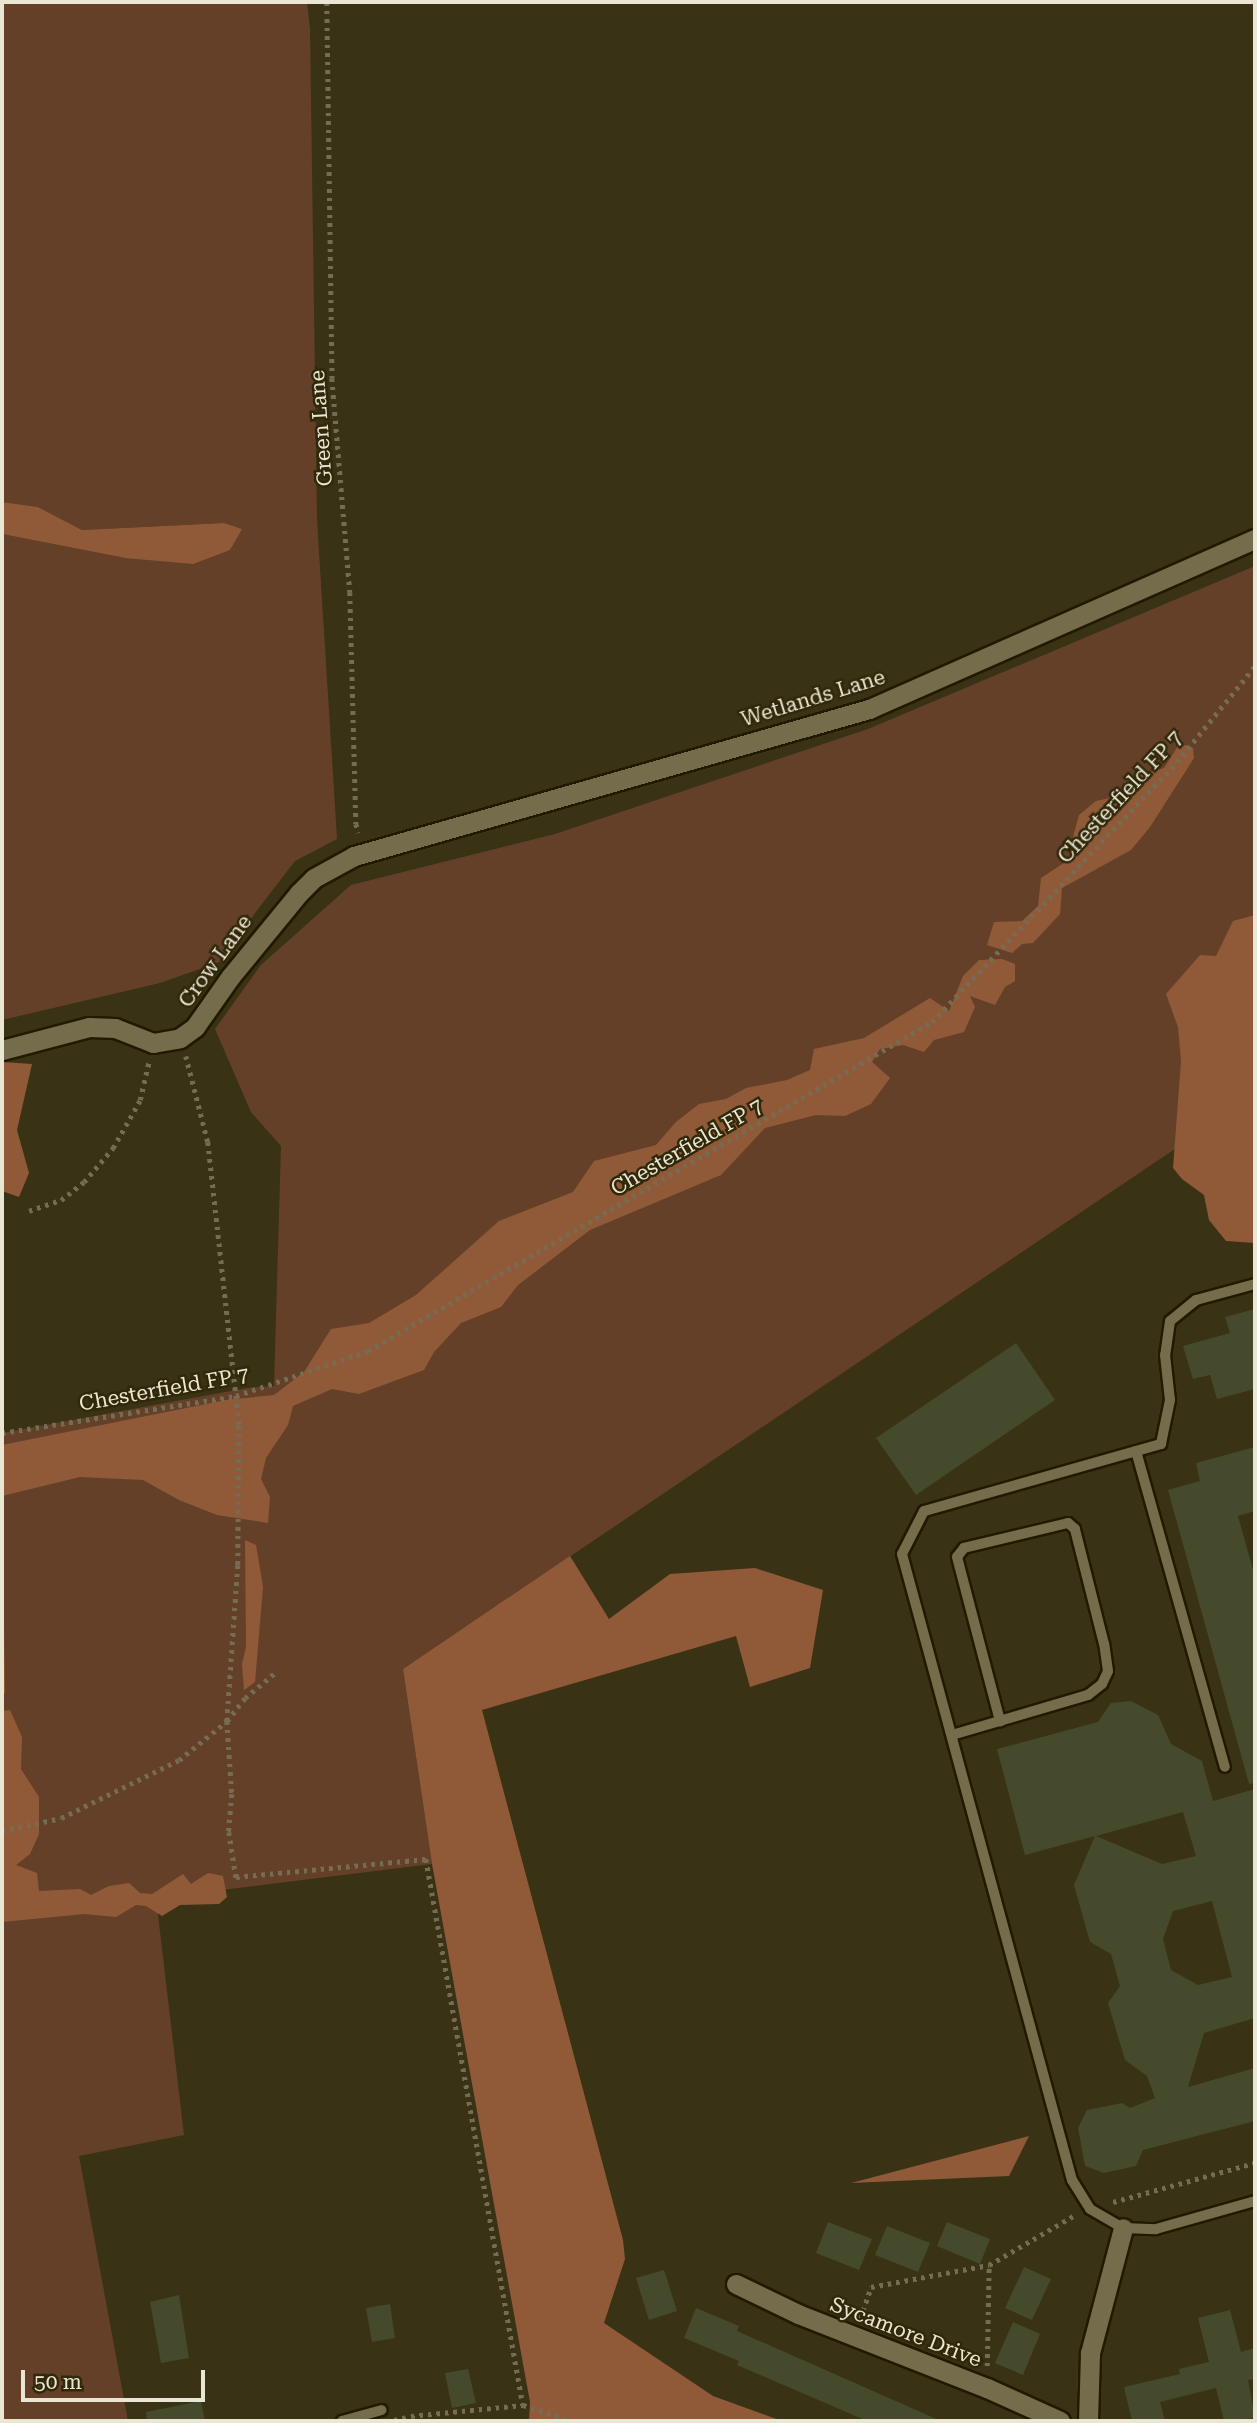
<!DOCTYPE html>
<html>
<head>
<meta charset="utf-8">
<style>
	body { margin:0 }
	#map { position:relative; width:1257px; height:2423px; overflow:hidden; background:#3a3214; font-family:"Roboto Serif",serif }
	div>[style] { position:absolute }
	[style*='--x'] { left:calc(var(--x)*1px); top:calc(var(--y)*1px); width:calc(var(--w)*1px); rotate:calc(var(--a)*1deg) }
	.green>* { inset:0; background:#654029 }
	.forest>* { inset:0; background:#905a38 }
	.building>* { inset:0; background:#454a2c }
	.path>* { height:4.5px; margin-top:-2.25px; transform-origin:0; background:repeating-linear-gradient(90deg,#746d53 0 3.5px,transparent 0 8.5px) }
	.roads { filter:drop-shadow(2px 0 #211a00) drop-shadow(-2px 0 #211a00) drop-shadow(0 2px #211a00) drop-shadow(0 -2px #211a00) }
	.lane>* { height:10px; margin:-5px; padding:0 5px; transform-origin:5px; border-radius:5px; background:#756c4c }
	.street>* { height:19px; margin:-9.5px; padding:0 9.5px; transform-origin:9.5px; border-radius:9.5px; background:#756c4c }
	span { translate:-50% -50%; white-space:nowrap; text-align:center; line-height:1.15; -webkit-text-stroke:5px #302809; paint-order:stroke }
	.street-label { font-size:21px; color:#eae6d4 }
	.frame { position:absolute; inset:0; border:4px solid #eae6d4; pointer-events:none }
	.scale { position:absolute; left:21px; top:2370px; width:184px; height:32px; box-sizing:border-box; border:4px solid #eae6d4; border-top:0; padding-left:9px; font-size:21px; line-height:24px; white-space:nowrap; color:#eae6d4; -webkit-text-stroke:5px #302809; paint-order:stroke }
</style>
</head>
<body>
<div id="map">
	<div class="green">
		<i style="clip-path:polygon(2px 2px,307px 2px,310px 29px,317px 520px,337px 839px,295px 861px,255px 913px,228px 959px,160px 983px,2px 1020px,2px 534px,125px 558px,241px 529px,224px 523px,82px 530px,38px 507px,2px 502px)"></i>
		<i style="clip-path:polygon(1255px 566px,1255px 1095px,403px 1669px,432px 1864px,156px 1898px,184px 2135px,79px 2156px,128px 2421px,2px 2421px,2px 1433px,247px 1388px,274px 1386px,281px 1146px,251px 1112px,215px 1029px,261px 965px,351px 885px,555px 834px,868px 729px)"></i>
	</div>
	<div class="forest">
		<i style="clip-path:polygon(2px 502px,38px 507px,82px 530px,224px 523px,242px 529px,230px 550px,193px 564px,125px 558px,2px 534px)"></i>
		<i style="clip-path:polygon(1180px 743px,1193px 748px,1194px 758px,1150px 827px,1131px 850px,1062px 888px,1060px 914px,1033px 943px,1022px 944px,1012px 953px,987px 945px,994px 922px,1022px 921px,1038px 906px,1041px 878px,1073px 857px,1073px 837px,1079px 815px,1096px 801px,1119px 796px,1126px 779px,1164px 768px)"></i>
		<i style="clip-path:polygon(1255px 915px,1255px 1243px,1226px 1241px,1209px 1220px,1204px 1195px,1182px 1179px,1173px 1168px,1181px 1061px,1178px 1027px,1166px 994px,1200px 955px,1216px 956px,1233px 921px)"></i>
		<i style="clip-path:polygon(1002px 959px,1015px 964px,1015px 981px,1005px 987px,995px 1005px,970px 996px,975px 1007px,964px 1032px,934px 1040px,924px 1052px,903px 1045px,880px 1049px,872px 1062px,890px 1078px,871px 1104px,845px 1116px,816px 1115px,765px 1128px,721px 1175px,590px 1230px,518px 1285px,501px 1307px,461px 1323px,434px 1352px,424px 1370px,359px 1394px,332px 1389px,293px 1406px,288px 1425px,266px 1458px,261px 1479px,270px 1497px,268px 1523px,217px 1515px,179px 1500px,143px 1480px,80px 1477px,2px 1496px,2px 1445px,226px 1400px,274px 1395px,304px 1372px,331px 1329px,369px 1323px,416px 1295px,499px 1221px,573px 1192px,594px 1161px,656px 1145px,676px 1122px,699px 1104px,726px 1099px,746px 1088px,787px 1080px,810px 1070px,814px 1049px,864px 1038px,930px 998px,949px 1011px,963px 976px,979px 960px)"></i>
		<i style="clip-path:polygon(2px 1062px,32px 1064px,17px 1130px,29px 1173px,19px 1197px,2px 1191px)"></i>
		<i style="clip-path:polygon(245px 1540px,256px 1545px,263px 1587px,255px 1682px,244px 1690px,242px 1664px,246px 1647px)"></i>
		<i style="clip-path:polygon(570px 1556px,609px 1619px,670px 1574px,755px 1568px,823px 1590px,810px 1668px,750px 1687px,736px 1636px,482px 1710px,623px 2240px,625px 2259px,604px 2323px,713px 2396px,782px 2421px,529px 2421px,530px 2402px,432px 1864px,403px 1669px)"></i>
		<i style="clip-path:polygon(2px 1623px,4px 1625px,5px 1693px,2px 1692px)"></i>
		<i style="clip-path:polygon(10px 1710px,22px 1737px,21px 1769px,39px 1797px,39px 1834px,30px 1854px,16px 1865px,37px 1873px,39px 1891px,80px 1889px,91px 1895px,109px 1886px,129px 1883px,140px 1893px,152px 1894px,183px 1874px,191px 1884px,208px 1873px,223px 1876px,227px 1897px,219px 1904px,180px 1905px,162px 1916px,146px 1906px,136px 1905px,116px 1917px,84px 1914px,2px 1922px,2px 1711px)"></i>
		<i style="clip-path:polygon(1029px 2136px,1009px 2176px,851px 2183px)"></i>
	</div>
	<div class="building">
		<i style="clip-path:polygon(1255px 1309px,1255px 1389px,1217px 1399px,1210px 1375px,1193px 1379px,1183px 1346px,1230px 1333px,1225px 1317px)"></i>
		<i style="clip-path:polygon(1016px 1343px,1055px 1400px,916px 1495px,876px 1438px)"></i>
		<i style="clip-path:polygon(1255px 1447px,1255px 1511px,1238px 1516px,1255px 1577px,1255px 1783px,1249px 1784px,1168px 1490px,1200px 1481px,1196px 1463px)"></i>
		<i style="clip-path:polygon(evenodd,1131px 1701px,1158px 1715px,1171px 1744px,1202px 1761px,1213px 1801px,1255px 1789px,1255px 2018px,1204px 2033px,1188px 2087px,1255px 2068px,1255px 2121px,1143px 2150px,1136px 2166px,1104px 2173px,1085px 2166px,1078px 2128px,1087px 2110px,1122px 2103px,1130px 2108px,1155px 2098px,1147px 2076px,1125px 2060px,1108px 2003px,1120px 1986px,1111px 1954px,1090px 1942px,1074px 1885px,1095px 1836px,1025px 1855px,997px 1749px,1098px 1722px,1111px 1703px,1131px 1701px,1183px 1812px,1196px 1856px,1162px 1864px,1096px 1836px,1183px 1812px,1131px 1701px,1212px 1901px,1232px 1977px,1198px 1985px,1171px 1970px,1163px 1939px,1173px 1911px,1212px 1901px)"></i>
		<i style="clip-path:polygon(828px 2222px,872px 2239px,859px 2270px,816px 2253px)"></i>
		<i style="clip-path:polygon(947px 2222px,990px 2239px,980px 2264px,937px 2246px)"></i>
		<i style="clip-path:polygon(887px 2226px,930px 2243px,918px 2272px,875px 2255px)"></i>
		<i style="clip-path:polygon(1024px 2267px,1051px 2279px,1032px 2320px,1005px 2308px)"></i>
		<i style="clip-path:polygon(664px 2270px,677px 2311px,649px 2320px,636px 2278px)"></i>
		<i style="clip-path:polygon(179px 2295px,189px 2358px,161px 2363px,150px 2302px)"></i>
		<i style="clip-path:polygon(390px 2304px,395px 2338px,372px 2342px,366px 2308px)"></i>
		<i style="clip-path:polygon(696px 2308px,739px 2326px,737px 2331px,941px 2421px,867px 2421px,737px 2365px,739px 2361px,684px 2338px)"></i>
		<i style="clip-path:polygon(1230px 2310px,1241px 2352px,1255px 2348px,1255px 2379px,1248px 2380px,1255px 2418px,1224px 2421px,1216px 2388px,1160px 2402px,1165px 2421px,1132px 2421px,1124px 2387px,1180px 2374px,1179px 2369px,1209px 2362px,1198px 2318px)"></i>
		<i style="clip-path:polygon(1013px 2322px,1040px 2334px,1023px 2375px,995px 2363px)"></i>
		<i style="clip-path:polygon(468px 2369px,476px 2403px,452px 2408px,445px 2373px)"></i>
		<i style="clip-path:polygon(201px 2401px,205px 2421px,147px 2421px,146px 2412px)"></i>
	</div>
	<div class="path">
		<i style="--x:327;--y:2;--w:376;--a:89.2"></i>
		<i style="--x:332;--y:378;--w:215;--a:85.2"></i>
		<i style="--x:350;--y:592;--w:232;--a:88.5"></i>
		<i style="--x:356;--y:824;--w:9;--a:72"></i>
		<i style="--x:186;--y:1056;--w:89;--a:75.7"></i>
		<i style="--x:208;--y:1142;--w:285;--a:83.7"></i>
		<i style="--x:239;--y:1425;--w:140;--a:90.4"></i>
		<i style="--x:238;--y:1565;--w:156;--a:94"></i>
		<i style="--x:227;--y:1721;--w:73;--a:86.1"></i>
		<i style="--x:232;--y:1794;--w:38;--a:95"></i>
		<i style="--x:229;--y:1832;--w:46;--a:81.2"></i>
		<i style="--x:236;--y:1877;--w:191;--a:-5.4"></i>
		<i style="--x:426;--y:1859;--w:555;--a:79.93"></i>
		<i style="--x:29;--y:1211;--w:34;--a:-19"></i>
		<i style="--x:61;--y:1200;--w:29;--a:-38"></i>
		<i style="--x:84;--y:1182;--w:45;--a:-49.5"></i>
		<i style="--x:113;--y:1148;--w:55;--a:-60.6"></i>
		<i style="--x:140;--y:1100;--w:40;--a:-77"></i>
		<i style="--x:2;--y:1433;--w:237;--a:-9"></i>
		<i style="--x:236;--y:1396;--w:139;--a:-18.8"></i>
		<i style="--x:368;--y:1351;--w:653;--a:-30.26"></i>
		<i style="--x:932;--y:1022;--w:357;--a:-46.7"></i>
		<i style="--x:1177;--y:762;--w:124;--a:-50.9"></i>
		<i style="--x:2;--y:1831;--w:60;--a:-12.4"></i>
		<i style="--x:61;--y:1818;--w:131;--a:-26.2"></i>
		<i style="--x:179;--y:1760;--w:62;--a:-39.1"></i>
		<i style="--x:227;--y:1721;--w:29;--a:-52"></i>
		<i style="--x:245;--y:1698;--w:40;--a:-40"></i>
		<i style="--x:1113;--y:2202;--w:147;--a:-15.4"></i>
		<i style="--x:860;--y:2319;--w:34;--a:-71"></i>
		<i style="--x:871;--y:2287;--w:120;--a:-10.6"></i>
		<i style="--x:987;--y:2366;--w:101;--a:-88.9"></i>
		<i style="--x:989;--y:2265;--w:99;--a:-30.2"></i>
		<i style="--x:394;--y:2420;--w:17;--a:-13"></i>
		<i style="--x:411;--y:2416;--w:113;--a:-5.6"></i>
		<i style="--x:523;--y:2405;--w:51;--a:18.4"></i>
	</div>
	<div class="roads">
		<div class="lane">
			<i style="--x:1255;--y:1284;--w:61;--a:164.8"></i>
			<i style="--x:1196;--y:1300;--w:33;--a:141"></i>
			<i style="--x:1170;--y:1321;--w:34;--a:98"></i>
			<i style="--x:1165;--y:1355;--w:45;--a:83.7"></i>
			<i style="--x:1170;--y:1400;--w:45;--a:101.6"></i>
			<i style="--x:1161;--y:1444;--w:246;--a:164.2"></i>
			<i style="--x:924;--y:1511;--w:48;--a:117.1"></i>
			<i style="--x:902;--y:1554;--w:649;--a:74.81"></i>
			<i style="--x:1072;--y:2180;--w:34;--a:58"></i>
			<i style="--x:1090;--y:2209;--w:38;--a:30"></i>
			<i style="--x:1123;--y:2228;--w:33;--a:2"></i>
			<i style="--x:1156;--y:2229;--w:103;--a:-15.8"></i>
			<i style="--x:1136;--y:1451;--w:328;--a:74.3"></i>
			<i style="--x:952;--y:1735;--w:142;--a:-16.4"></i>
			<i style="--x:1088;--y:1695;--w:18;--a:-38"></i>
			<i style="--x:1102;--y:1684;--w:14;--a:-65"></i>
			<i style="--x:1108;--y:1671;--w:27;--a:-98"></i>
			<i style="--x:1104;--y:1644;--w:119;--a:-104.2"></i>
			<i style="--x:1075;--y:1529;--w:9;--a:-139"></i>
			<i style="--x:1068;--y:1523;--w:107;--a:166.5"></i>
			<i style="--x:964;--y:1548;--w:11;--a:128"></i>
			<i style="--x:957;--y:1557;--w:170;--a:75.3"></i>
			<i style="--x:342;--y:2421;--w:41;--a:-15.4"></i>
		</div>
		<div class="street">
			<i style="--x:2;--y:1050;--w:90;--a:-14.8"></i>
			<i style="--x:89;--y:1027;--w:26;--a:2"></i>
			<i style="--x:115;--y:1028;--w:41;--a:21.5"></i>
			<i style="--x:153;--y:1043;--w:27;--a:-10"></i>
			<i style="--x:180;--y:1038;--w:19;--a:-36"></i>
			<i style="--x:195;--y:1027;--w:62;--a:-54.8"></i>
			<i style="--x:231;--y:976;--w:107;--a:-50.7"></i>
			<i style="--x:299;--y:893;--w:21;--a:-45"></i>
			<i style="--x:314;--y:878;--w:46;--a:-28.8"></i>
			<i style="--x:354;--y:856;--w:536;--a:-15.93"></i>
			<i style="--x:869;--y:709;--w:422;--a:-23.8"></i>
			<i style="--x:736;--y:2284;--w:69;--a:25.8"></i>
			<i style="--x:798;--y:2314;--w:203;--a:21.4"></i>
			<i style="--x:987;--y:2388;--w:80;--a:24.3"></i>
			<i style="--x:1088;--y:2421;--w:68;--a:-88.3"></i>
			<i style="--x:1090;--y:2353;--w:129;--a:-75.2"></i>
		</div>
	</div>
	<div class="street-label">
		<span style="left:321px;top:428px;rotate:-94deg">Green Lane</span>
		<span style="left:813px;top:698px;rotate:-17deg">Wetlands Lane</span>
		<span style="left:1120px;top:797px;rotate:-47deg">Chesterfield FP 7</span>
		<span style="left:215px;top:961px;rotate:-54deg">Crow Lane</span>
		<span style="left:687px;top:1147px;rotate:-30deg">Chesterfield FP 7</span>
		<span style="left:164px;top:1389px;rotate:-10deg">Chesterfield FP 7</span>
		<span style="left:906px;top:2332px;rotate:21deg">Sycamore Drive</span>
	</div>
	<div class="frame"></div>
	<div class="scale">50 m</div>
</div>
</body>
</html>
